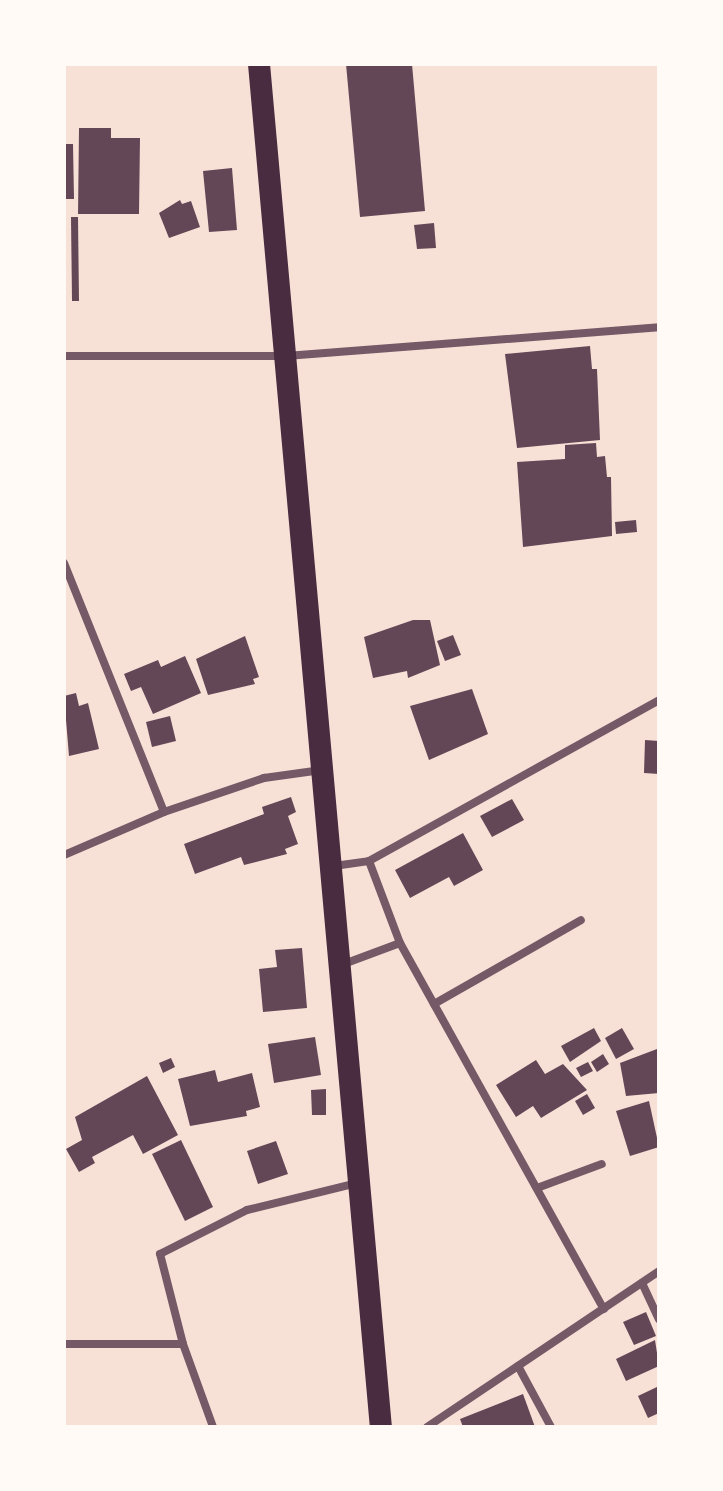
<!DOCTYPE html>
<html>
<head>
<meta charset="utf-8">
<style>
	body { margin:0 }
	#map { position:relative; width:723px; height:1491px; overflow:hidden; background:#f7e1d7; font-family:Arial,sans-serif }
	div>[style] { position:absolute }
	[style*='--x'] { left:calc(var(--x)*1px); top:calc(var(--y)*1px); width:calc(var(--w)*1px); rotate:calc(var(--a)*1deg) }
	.building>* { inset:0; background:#644757 }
	.minor>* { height:8px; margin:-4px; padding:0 4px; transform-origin:4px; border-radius:4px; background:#755966 }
	.trunk>* { height:22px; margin:-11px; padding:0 11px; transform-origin:11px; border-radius:11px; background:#4a2c40 }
	span { translate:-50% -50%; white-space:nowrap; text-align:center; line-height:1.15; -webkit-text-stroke:8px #fffaf5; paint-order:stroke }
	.frame { position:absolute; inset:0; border:66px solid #fffaf5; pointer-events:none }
</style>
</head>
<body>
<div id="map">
	<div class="building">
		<i style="clip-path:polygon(346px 64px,412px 64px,425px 211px,360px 217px)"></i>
		<i style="clip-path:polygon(79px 128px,111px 128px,111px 138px,140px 138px,139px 214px,78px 214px)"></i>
		<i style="clip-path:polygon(64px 144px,73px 144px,74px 199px,64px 199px)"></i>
		<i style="clip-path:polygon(232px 168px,237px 230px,209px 232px,203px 171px)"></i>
		<i style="clip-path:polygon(180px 200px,182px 204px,191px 201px,200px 227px,169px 238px,159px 213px)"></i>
		<i style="clip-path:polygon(71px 217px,78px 217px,79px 301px,72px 301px)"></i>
		<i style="clip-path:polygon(434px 223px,436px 248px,417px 249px,414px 225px)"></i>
		<i style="clip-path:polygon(590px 346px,592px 369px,597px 369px,600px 440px,517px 448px,505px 354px)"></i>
		<i style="clip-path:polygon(596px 443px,597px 457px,605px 456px,607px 477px,611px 477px,612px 536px,523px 547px,517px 462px,565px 459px,565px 445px)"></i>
		<i style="clip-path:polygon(636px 520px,637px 532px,616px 534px,615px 522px)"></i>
		<i style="clip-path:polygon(413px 620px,430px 620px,440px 665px,408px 678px,407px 671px,373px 678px,364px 637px)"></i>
		<i style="clip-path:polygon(453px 635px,461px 655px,445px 661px,437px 641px)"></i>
		<i style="clip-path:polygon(245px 636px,259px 677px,253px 679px,255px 684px,208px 695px,196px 659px)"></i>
		<i style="clip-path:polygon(185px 656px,201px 693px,153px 714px,141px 687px,131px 691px,124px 674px,158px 660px,161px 667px)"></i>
		<i style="clip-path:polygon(472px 689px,488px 734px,429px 760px,410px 706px)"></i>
		<i style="clip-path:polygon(76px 693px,79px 706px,88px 703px,99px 749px,69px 756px,64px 696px)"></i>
		<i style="clip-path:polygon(170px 716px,176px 741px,152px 747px,146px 722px)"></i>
		<i style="clip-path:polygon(645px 740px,659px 741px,659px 774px,644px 773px)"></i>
		<i style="clip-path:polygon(291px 797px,296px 812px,288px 816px,298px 844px,285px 849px,287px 854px,244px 865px,241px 857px,195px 874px,184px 844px,264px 814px,262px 807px)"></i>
		<i style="clip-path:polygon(512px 799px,524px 820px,492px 837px,480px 816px)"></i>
		<i style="clip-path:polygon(463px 833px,483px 870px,454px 886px,449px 877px,410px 898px,395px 870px)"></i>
		<i style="clip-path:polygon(302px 948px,307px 1008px,263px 1012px,259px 969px,277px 967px,275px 950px)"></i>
		<i style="clip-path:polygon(594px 1028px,601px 1041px,570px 1062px,561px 1046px)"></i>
		<i style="clip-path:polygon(622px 1028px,634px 1049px,616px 1059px,605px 1038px)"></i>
		<i style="clip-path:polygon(315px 1037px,321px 1075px,274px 1083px,268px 1044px)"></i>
		<i style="clip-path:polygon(657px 1049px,659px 1093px,626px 1096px,620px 1063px)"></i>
		<i style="clip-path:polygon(603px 1054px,609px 1064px,597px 1072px,591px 1062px)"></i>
		<i style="clip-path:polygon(171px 1058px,175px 1067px,163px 1073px,159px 1063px)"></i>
		<i style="clip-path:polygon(536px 1060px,545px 1074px,563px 1064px,587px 1090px,541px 1118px,533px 1106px,516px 1117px,496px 1085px)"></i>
		<i style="clip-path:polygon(588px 1062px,593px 1071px,581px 1077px,576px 1068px)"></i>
		<i style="clip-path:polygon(215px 1070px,218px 1082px,252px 1073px,260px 1107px,246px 1111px,247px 1116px,190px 1126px,178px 1079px)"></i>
		<i style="clip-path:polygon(147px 1076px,178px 1135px,143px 1154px,133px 1135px,92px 1157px,95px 1163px,79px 1172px,66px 1149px,82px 1140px,75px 1117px)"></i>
		<i style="clip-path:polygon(326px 1089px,326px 1115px,312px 1115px,311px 1090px)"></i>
		<i style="clip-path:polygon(587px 1094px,595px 1108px,583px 1115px,575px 1101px)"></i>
		<i style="clip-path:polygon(649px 1101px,659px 1147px,630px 1156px,616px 1111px)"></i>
		<i style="clip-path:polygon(181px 1140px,213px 1207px,185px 1221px,152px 1154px)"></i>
		<i style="clip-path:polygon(276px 1141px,288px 1174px,258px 1184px,247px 1151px)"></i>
		<i style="clip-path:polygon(646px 1312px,656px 1336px,634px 1345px,623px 1322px)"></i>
		<i style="clip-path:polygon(655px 1340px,659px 1366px,626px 1381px,616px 1359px)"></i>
		<i style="clip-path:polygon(659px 1386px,659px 1413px,648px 1418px,638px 1396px)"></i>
		<i style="clip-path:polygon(523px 1394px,535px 1427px,463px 1427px,460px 1419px)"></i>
	</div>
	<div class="minor">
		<i style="--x:64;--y:356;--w:222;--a:0"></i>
		<i style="--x:286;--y:356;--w:374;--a:-4.4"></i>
		<i style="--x:64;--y:563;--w:268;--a:68.1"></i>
		<i style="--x:164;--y:812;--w:109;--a:156.7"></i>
		<i style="--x:164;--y:812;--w:106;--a:-18.8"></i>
		<i style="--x:264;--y:778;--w:58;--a:-8"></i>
		<i style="--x:369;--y:861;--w:88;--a:69.3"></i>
		<i style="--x:334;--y:866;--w:35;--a:-8"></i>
		<i style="--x:369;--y:861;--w:332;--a:-29"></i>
		<i style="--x:341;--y:965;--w:63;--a:-20.4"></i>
		<i style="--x:400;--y:943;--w:419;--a:60.9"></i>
		<i style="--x:434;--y:1004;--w:169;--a:-29.7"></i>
		<i style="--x:537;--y:1188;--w:69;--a:-20.3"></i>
		<i style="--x:642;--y:1283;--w:40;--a:65"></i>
		<i style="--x:64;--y:1344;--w:119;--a:0"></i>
		<i style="--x:183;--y:1344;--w:88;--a:70.1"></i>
		<i style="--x:183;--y:1344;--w:93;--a:-104.3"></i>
		<i style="--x:160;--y:1254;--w:97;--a:-26.8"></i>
		<i style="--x:247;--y:1210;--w:113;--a:-13.8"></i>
		<i style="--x:518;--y:1366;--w:69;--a:61.6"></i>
		<i style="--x:427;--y:1427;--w:280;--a:-33.9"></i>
	</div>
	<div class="trunk">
		<i style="--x:259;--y:64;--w:1368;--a:84.89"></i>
	</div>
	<div class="frame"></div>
</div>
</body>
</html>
